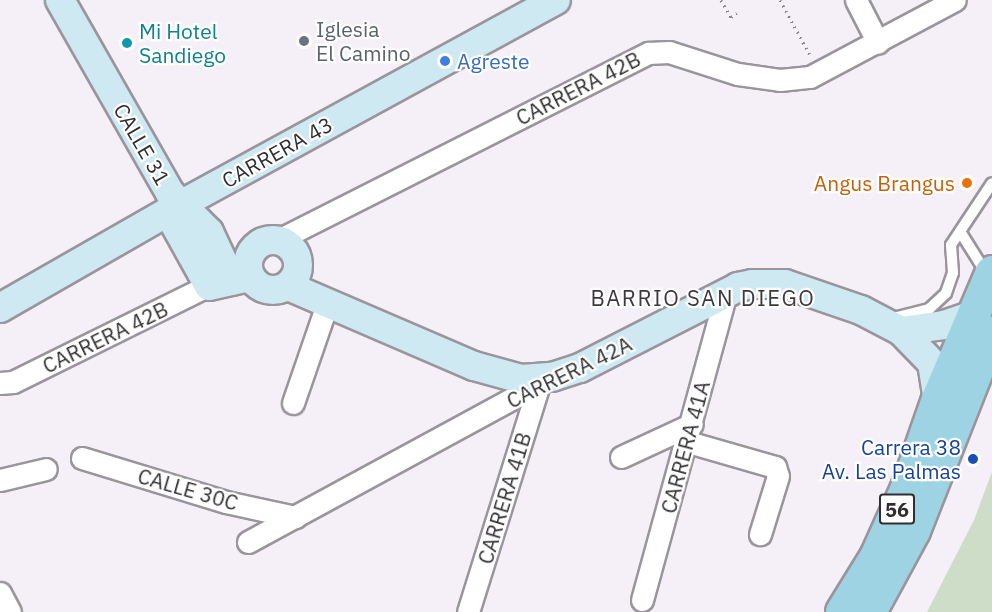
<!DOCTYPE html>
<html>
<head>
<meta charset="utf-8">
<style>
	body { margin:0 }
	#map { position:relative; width:992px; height:612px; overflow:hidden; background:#f5f0f7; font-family:"IBM Plex Sans",sans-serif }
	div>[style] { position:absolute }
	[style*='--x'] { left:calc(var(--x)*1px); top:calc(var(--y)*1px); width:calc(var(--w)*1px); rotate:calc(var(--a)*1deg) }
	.green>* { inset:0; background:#ceddc7 }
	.path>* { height:3px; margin-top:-1.5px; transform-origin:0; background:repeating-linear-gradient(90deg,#89868b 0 1.5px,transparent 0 6px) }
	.roads { filter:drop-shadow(2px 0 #9a959c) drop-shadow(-2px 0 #9a959c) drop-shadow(0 2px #9a959c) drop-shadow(0 -2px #9a959c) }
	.lane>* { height:10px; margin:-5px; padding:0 5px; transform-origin:5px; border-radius:5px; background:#fff }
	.street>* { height:21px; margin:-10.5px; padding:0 10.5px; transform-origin:10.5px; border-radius:10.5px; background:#fff }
	.secondary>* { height:28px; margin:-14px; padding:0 14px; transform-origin:14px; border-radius:14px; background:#cee9f1 }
	.secondary>.ring { margin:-14px; padding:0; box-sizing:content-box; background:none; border:28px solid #cee9f1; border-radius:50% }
	.primary>* { height:32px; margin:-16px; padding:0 16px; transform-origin:16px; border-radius:16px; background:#9dd3e3 }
	.dots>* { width:16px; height:16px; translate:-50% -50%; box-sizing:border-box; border:3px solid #fff; border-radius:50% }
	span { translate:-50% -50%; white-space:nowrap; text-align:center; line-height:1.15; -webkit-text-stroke:4.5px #fff; paint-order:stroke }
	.shield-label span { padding:2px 4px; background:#fff; border:2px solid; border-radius:4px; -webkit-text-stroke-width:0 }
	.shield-label { font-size:20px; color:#302e31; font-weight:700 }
	.worship-label { font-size:21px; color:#5b616d }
	.left { translate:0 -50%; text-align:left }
	.culture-label { font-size:21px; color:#0d838f }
	.shop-label { font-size:21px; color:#366cbe }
	.street-label { font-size:21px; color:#302e31 }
	.food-label { font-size:21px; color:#c56008 }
	.right { translate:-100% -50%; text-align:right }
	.transit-label { font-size:21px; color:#164399 }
	.neighbourhood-label { font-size:22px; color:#3d383e; letter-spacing:1.5px }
</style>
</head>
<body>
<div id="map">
	<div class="green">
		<i style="clip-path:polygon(992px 472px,992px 612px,927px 612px,974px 520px)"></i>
	</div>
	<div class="path">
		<i style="--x:721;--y:0;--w:20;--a:60"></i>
		<i style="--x:731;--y:17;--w:7;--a:-34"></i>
		<i style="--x:780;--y:0;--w:63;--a:61.4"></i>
	</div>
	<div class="roads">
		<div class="lane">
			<i style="--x:961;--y:233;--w:51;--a:57.9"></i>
			<i style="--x:889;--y:319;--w:41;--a:-14"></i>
			<i style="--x:929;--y:309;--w:23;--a:-43"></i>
			<i style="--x:946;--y:293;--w:21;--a:-71"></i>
			<i style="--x:953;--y:273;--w:28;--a:-94"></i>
			<i style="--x:951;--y:245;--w:74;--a:-56.5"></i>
		</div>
		<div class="street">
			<i style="--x:856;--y:0;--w:48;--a:62.9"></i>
			<i style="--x:278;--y:240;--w:415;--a:-26.8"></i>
			<i style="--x:648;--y:53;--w:21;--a:-3"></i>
			<i style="--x:669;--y:52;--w:72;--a:17.7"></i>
			<i style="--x:738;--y:74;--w:42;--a:8.1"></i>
			<i style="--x:780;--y:80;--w:30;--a:-6"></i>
			<i style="--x:810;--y:77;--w:164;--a:-28"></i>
			<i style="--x:0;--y:383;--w:13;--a:-4"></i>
			<i style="--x:13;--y:382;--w:232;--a:-26.3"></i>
			<i style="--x:293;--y:403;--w:105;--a:-71"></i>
			<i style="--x:688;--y:442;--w:91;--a:16"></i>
			<i style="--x:775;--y:467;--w:9;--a:72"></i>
			<i style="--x:778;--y:476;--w:61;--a:107.2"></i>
			<i style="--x:621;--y:457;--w:78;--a:-24.9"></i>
			<i style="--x:82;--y:458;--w:151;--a:17"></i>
			<i style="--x:226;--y:502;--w:71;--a:12.3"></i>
			<i style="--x:0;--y:480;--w:47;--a:-13.4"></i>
			<i style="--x:248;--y:542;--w:341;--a:-28.5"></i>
			<i style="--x:0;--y:593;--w:21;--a:62"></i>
			<i style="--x:642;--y:600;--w:318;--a:-74.7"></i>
			<i style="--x:468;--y:612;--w:239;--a:-72.7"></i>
		</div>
		<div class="secondary">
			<i style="--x:60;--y:0;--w:222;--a:60.3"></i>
			<i style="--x:170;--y:193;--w:55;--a:45"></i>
			<i style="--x:209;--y:232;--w:54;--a:64.9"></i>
			<i style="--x:169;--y:214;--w:82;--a:60.9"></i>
			<i style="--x:209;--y:286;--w:41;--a:-12.7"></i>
			<i class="ring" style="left:248px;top:240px;width:22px;height:22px"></i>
			<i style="--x:288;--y:286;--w:202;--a:23.3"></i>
			<i style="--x:474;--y:366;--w:49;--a:15.5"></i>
			<i style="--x:521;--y:379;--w:31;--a:-4"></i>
			<i style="--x:552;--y:377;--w:29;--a:-18"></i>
			<i style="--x:580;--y:368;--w:178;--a:-27.1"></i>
			<i style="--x:738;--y:287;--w:14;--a:-12"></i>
			<i style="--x:752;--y:284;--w:33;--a:0"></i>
			<i style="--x:785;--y:284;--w:80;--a:18.9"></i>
			<i style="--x:861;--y:310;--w:45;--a:27.7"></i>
			<i style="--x:901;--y:331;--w:45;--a:45.9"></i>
			<i style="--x:932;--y:363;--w:36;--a:81"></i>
			<i style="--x:0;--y:308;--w:207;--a:-29.8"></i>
			<i style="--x:180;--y:205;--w:428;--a:-28.6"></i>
			<i style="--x:901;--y:331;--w:43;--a:-7.9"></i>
			<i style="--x:944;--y:325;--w:34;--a:-19"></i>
		</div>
		<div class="primary">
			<i style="--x:842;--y:612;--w:65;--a:-58.3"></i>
			<i style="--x:876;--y:557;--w:76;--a:-65.8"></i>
			<i style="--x:907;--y:488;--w:94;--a:-70.8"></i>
			<i style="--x:938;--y:399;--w:138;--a:-67"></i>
			<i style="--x:870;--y:612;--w:92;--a:-61.5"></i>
			<i style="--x:914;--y:531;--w:213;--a:-68.5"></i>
		</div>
	</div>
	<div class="dots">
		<i style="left:304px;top:41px;background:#6b7280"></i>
		<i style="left:127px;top:43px;background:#0f9aa8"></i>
		<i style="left:445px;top:61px;background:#3f7fe0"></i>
		<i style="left:967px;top:183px;background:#e8710a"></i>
		<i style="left:973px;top:459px;background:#1a4fb4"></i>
	</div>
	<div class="shield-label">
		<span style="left:897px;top:509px">56</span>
	</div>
	<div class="worship-label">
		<span class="left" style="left:316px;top:41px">Iglesia<br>El Camino</span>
	</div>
	<div class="culture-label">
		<span class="left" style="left:139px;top:43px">Mi Hotel<br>Sandiego</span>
	</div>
	<div class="shop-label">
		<span class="left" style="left:457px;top:61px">Agreste</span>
	</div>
	<div class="street-label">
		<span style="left:578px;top:88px;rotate:-27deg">CARRERA 42B</span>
		<span style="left:142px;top:144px;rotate:60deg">CALLE 31</span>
		<span style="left:277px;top:152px;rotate:-29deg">CARRERA 43</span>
		<span style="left:105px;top:337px;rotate:-26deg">CARRERA 42B</span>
		<span style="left:569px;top:372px;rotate:-26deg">CARRERA 42A</span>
		<span style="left:685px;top:447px;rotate:-75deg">CARRERA 41A</span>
		<span style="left:188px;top:489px;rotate:16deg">CALLE 30C</span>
		<span style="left:504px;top:498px;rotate:-73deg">CARRERA 41B</span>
	</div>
	<div class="food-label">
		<span class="right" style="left:955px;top:183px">Angus Brangus</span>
	</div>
	<div class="transit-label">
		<span class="right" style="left:961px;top:459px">Carrera 38<br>Av. Las Palmas</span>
	</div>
	<div class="neighbourhood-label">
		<span style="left:703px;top:298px">BARRIO SAN DIEGO</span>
	</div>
</div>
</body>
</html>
